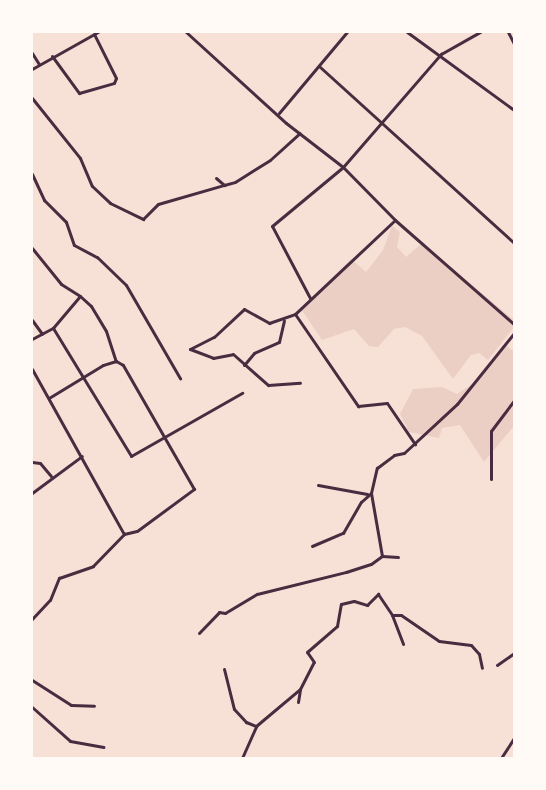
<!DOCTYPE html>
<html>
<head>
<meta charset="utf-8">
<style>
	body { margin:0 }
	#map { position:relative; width:546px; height:790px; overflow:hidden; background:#f7e1d7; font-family:Helvetica,sans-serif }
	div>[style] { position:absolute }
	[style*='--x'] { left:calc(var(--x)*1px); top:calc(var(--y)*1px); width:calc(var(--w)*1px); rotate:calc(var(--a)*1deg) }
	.green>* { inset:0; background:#ebcfc5 }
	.minor>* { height:3px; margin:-1.5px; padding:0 1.5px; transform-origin:1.5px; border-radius:1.5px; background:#4a2c40 }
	span { translate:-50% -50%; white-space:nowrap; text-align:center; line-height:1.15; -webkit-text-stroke:5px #fffaf5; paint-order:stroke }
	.frame { position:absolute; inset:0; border:33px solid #fffaf5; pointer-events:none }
</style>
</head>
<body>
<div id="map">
	<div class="green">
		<i style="clip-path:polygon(392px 226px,400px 232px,397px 247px,406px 257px,422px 243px,514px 320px,514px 327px,488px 360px,479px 353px,471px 355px,453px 379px,422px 336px,405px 327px,394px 329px,378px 347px,369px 346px,354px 329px,322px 340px,301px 309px,351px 259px,366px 272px,383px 250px)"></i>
		<i style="clip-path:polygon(506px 345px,514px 352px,514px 426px,484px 462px,460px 425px,442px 428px,439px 438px,409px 432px,400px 414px,413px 389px,442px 387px,457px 394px,474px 383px)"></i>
	</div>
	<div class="minor">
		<i style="--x:186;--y:32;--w:135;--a:42.3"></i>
		<i style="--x:286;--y:123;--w:72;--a:37.7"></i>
		<i style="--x:343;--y:167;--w:74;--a:45.5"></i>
		<i style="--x:395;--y:220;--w:158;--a:41.2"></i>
		<i style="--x:407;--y:32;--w:132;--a:36.1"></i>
		<i style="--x:508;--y:32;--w:13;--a:63"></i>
		<i style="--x:32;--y:53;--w:13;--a:58"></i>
		<i style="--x:52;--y:56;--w:46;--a:53.9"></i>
		<i style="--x:79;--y:93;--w:36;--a:-16"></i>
		<i style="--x:114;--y:83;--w:5;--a:-68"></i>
		<i style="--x:116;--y:78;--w:49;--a:-116.6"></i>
		<i style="--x:320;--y:67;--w:262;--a:42.2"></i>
		<i style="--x:32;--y:69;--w:76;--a:-29.3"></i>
		<i style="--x:32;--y:98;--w:77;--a:51.3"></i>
		<i style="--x:80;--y:158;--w:30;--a:67"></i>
		<i style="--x:92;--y:186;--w:25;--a:43"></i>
		<i style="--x:110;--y:203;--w:37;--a:26"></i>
		<i style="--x:143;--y:219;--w:21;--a:-45"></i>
		<i style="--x:158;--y:204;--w:69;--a:-16.1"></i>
		<i style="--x:279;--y:113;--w:106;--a:-50"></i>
		<i style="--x:32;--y:174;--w:29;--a:65"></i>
		<i style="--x:44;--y:200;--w:31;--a:45"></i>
		<i style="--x:66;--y:222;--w:24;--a:71"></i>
		<i style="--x:74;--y:245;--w:26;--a:28"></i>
		<i style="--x:97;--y:257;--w:40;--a:44"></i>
		<i style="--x:126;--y:285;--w:108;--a:59.9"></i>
		<i style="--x:216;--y:178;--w:11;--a:41"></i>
		<i style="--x:224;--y:185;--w:11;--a:-15"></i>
		<i style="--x:235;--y:182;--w:41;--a:-32.2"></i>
		<i style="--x:270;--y:160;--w:40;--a:-42"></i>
		<i style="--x:395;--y:220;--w:137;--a:136.8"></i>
		<i style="--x:295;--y:314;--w:112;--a:55.6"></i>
		<i style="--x:358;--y:406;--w:29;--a:-6"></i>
		<i style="--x:387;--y:403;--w:50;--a:55.7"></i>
		<i style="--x:32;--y:248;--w:46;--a:51.1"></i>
		<i style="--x:61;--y:284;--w:22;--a:32"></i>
		<i style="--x:80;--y:296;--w:42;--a:130.2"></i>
		<i style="--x:80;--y:296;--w:15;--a:42"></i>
		<i style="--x:91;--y:306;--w:29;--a:59"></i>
		<i style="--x:106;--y:331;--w:32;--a:72"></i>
		<i style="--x:310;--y:298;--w:81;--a:-117.8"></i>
		<i style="--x:272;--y:226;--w:92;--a:-39.7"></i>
		<i style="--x:343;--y:167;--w:150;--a:-49.1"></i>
		<i style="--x:441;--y:54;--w:45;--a:-29.4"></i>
		<i style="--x:32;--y:320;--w:17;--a:54"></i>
		<i style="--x:32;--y:339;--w:24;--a:-28"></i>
		<i style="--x:53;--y:328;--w:150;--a:58.6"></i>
		<i style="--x:131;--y:456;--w:128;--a:-29.6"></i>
		<i style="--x:190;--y:349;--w:27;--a:-27"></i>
		<i style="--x:214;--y:337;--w:41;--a:-43"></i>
		<i style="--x:244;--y:309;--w:29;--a:29"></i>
		<i style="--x:269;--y:323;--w:28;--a:-19"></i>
		<i style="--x:190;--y:349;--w:25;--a:21"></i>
		<i style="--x:213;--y:358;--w:20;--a:-11"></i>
		<i style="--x:233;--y:354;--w:47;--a:41.5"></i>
		<i style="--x:268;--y:385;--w:32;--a:-4"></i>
		<i style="--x:244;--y:365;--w:16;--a:-50"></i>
		<i style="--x:254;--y:353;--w:27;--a:-24"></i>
		<i style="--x:279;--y:342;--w:22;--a:-77"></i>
		<i style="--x:32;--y:369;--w:189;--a:60.9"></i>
		<i style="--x:32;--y:462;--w:8;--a:7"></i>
		<i style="--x:40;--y:463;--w:17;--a:50"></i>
		<i style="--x:491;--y:479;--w:48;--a:-90"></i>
		<i style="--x:491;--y:431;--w:39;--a:-53"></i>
		<i style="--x:318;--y:485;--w:50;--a:10.4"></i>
		<i style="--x:32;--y:493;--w:62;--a:-36.5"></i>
		<i style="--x:312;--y:546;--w:34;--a:-23"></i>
		<i style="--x:343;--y:533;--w:36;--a:-60"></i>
		<i style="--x:361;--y:502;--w:13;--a:-42"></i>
		<i style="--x:382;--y:556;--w:16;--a:4"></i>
		<i style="--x:392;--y:615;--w:9;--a:0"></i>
		<i style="--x:401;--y:615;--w:46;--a:34.4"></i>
		<i style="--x:439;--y:641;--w:32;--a:7"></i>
		<i style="--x:471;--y:645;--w:12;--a:48"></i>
		<i style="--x:479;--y:654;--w:14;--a:78"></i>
		<i style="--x:32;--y:619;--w:26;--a:-47"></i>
		<i style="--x:50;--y:600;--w:24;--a:-68"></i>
		<i style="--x:59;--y:578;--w:36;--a:-19"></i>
		<i style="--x:93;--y:566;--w:45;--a:-45.9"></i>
		<i style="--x:124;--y:534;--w:13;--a:-13"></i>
		<i style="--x:137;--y:531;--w:71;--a:-36.4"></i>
		<i style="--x:194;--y:489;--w:143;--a:-119.8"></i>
		<i style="--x:123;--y:365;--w:8;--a:-150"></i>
		<i style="--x:116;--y:361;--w:14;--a:163"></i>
		<i style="--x:103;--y:365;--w:63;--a:148.6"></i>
		<i style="--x:199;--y:633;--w:29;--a:-46"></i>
		<i style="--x:219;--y:612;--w:6;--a:9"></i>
		<i style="--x:225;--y:613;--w:37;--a:-31"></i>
		<i style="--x:257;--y:594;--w:92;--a:-13.9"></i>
		<i style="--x:346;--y:572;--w:26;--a:-18"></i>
		<i style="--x:371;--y:564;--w:14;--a:-36"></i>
		<i style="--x:382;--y:556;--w:64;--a:-99.9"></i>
		<i style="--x:371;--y:493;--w:26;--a:-77"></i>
		<i style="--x:377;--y:468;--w:21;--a:-37"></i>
		<i style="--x:394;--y:455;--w:10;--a:-11"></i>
		<i style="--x:404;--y:453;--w:72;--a:-42.8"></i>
		<i style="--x:457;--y:404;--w:91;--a:-51.2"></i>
		<i style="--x:497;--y:665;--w:21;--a:-35"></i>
		<i style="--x:224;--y:669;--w:41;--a:76"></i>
		<i style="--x:234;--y:709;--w:18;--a:47"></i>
		<i style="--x:246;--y:722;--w:11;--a:22"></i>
		<i style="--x:32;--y:680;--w:46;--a:32.7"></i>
		<i style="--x:71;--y:705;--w:23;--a:2"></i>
		<i style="--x:298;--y:702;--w:13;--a:-81"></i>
		<i style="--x:32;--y:707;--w:51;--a:41.8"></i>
		<i style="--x:70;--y:741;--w:34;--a:10"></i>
		<i style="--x:242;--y:758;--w:35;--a:-66"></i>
		<i style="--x:256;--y:726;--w:57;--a:-40.1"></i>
		<i style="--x:300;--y:689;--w:30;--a:-63"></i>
		<i style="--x:314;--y:662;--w:12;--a:-125"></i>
		<i style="--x:307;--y:652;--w:40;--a:-41"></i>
		<i style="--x:337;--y:626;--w:22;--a:-80"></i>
		<i style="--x:341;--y:604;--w:13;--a:-13"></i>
		<i style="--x:354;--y:601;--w:14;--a:17"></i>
		<i style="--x:367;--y:605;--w:16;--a:-45"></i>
		<i style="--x:378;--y:594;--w:25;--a:56"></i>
		<i style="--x:392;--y:615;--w:31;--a:69"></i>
		<i style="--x:501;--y:758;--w:24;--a:-57"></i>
	</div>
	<div class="frame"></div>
</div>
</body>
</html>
